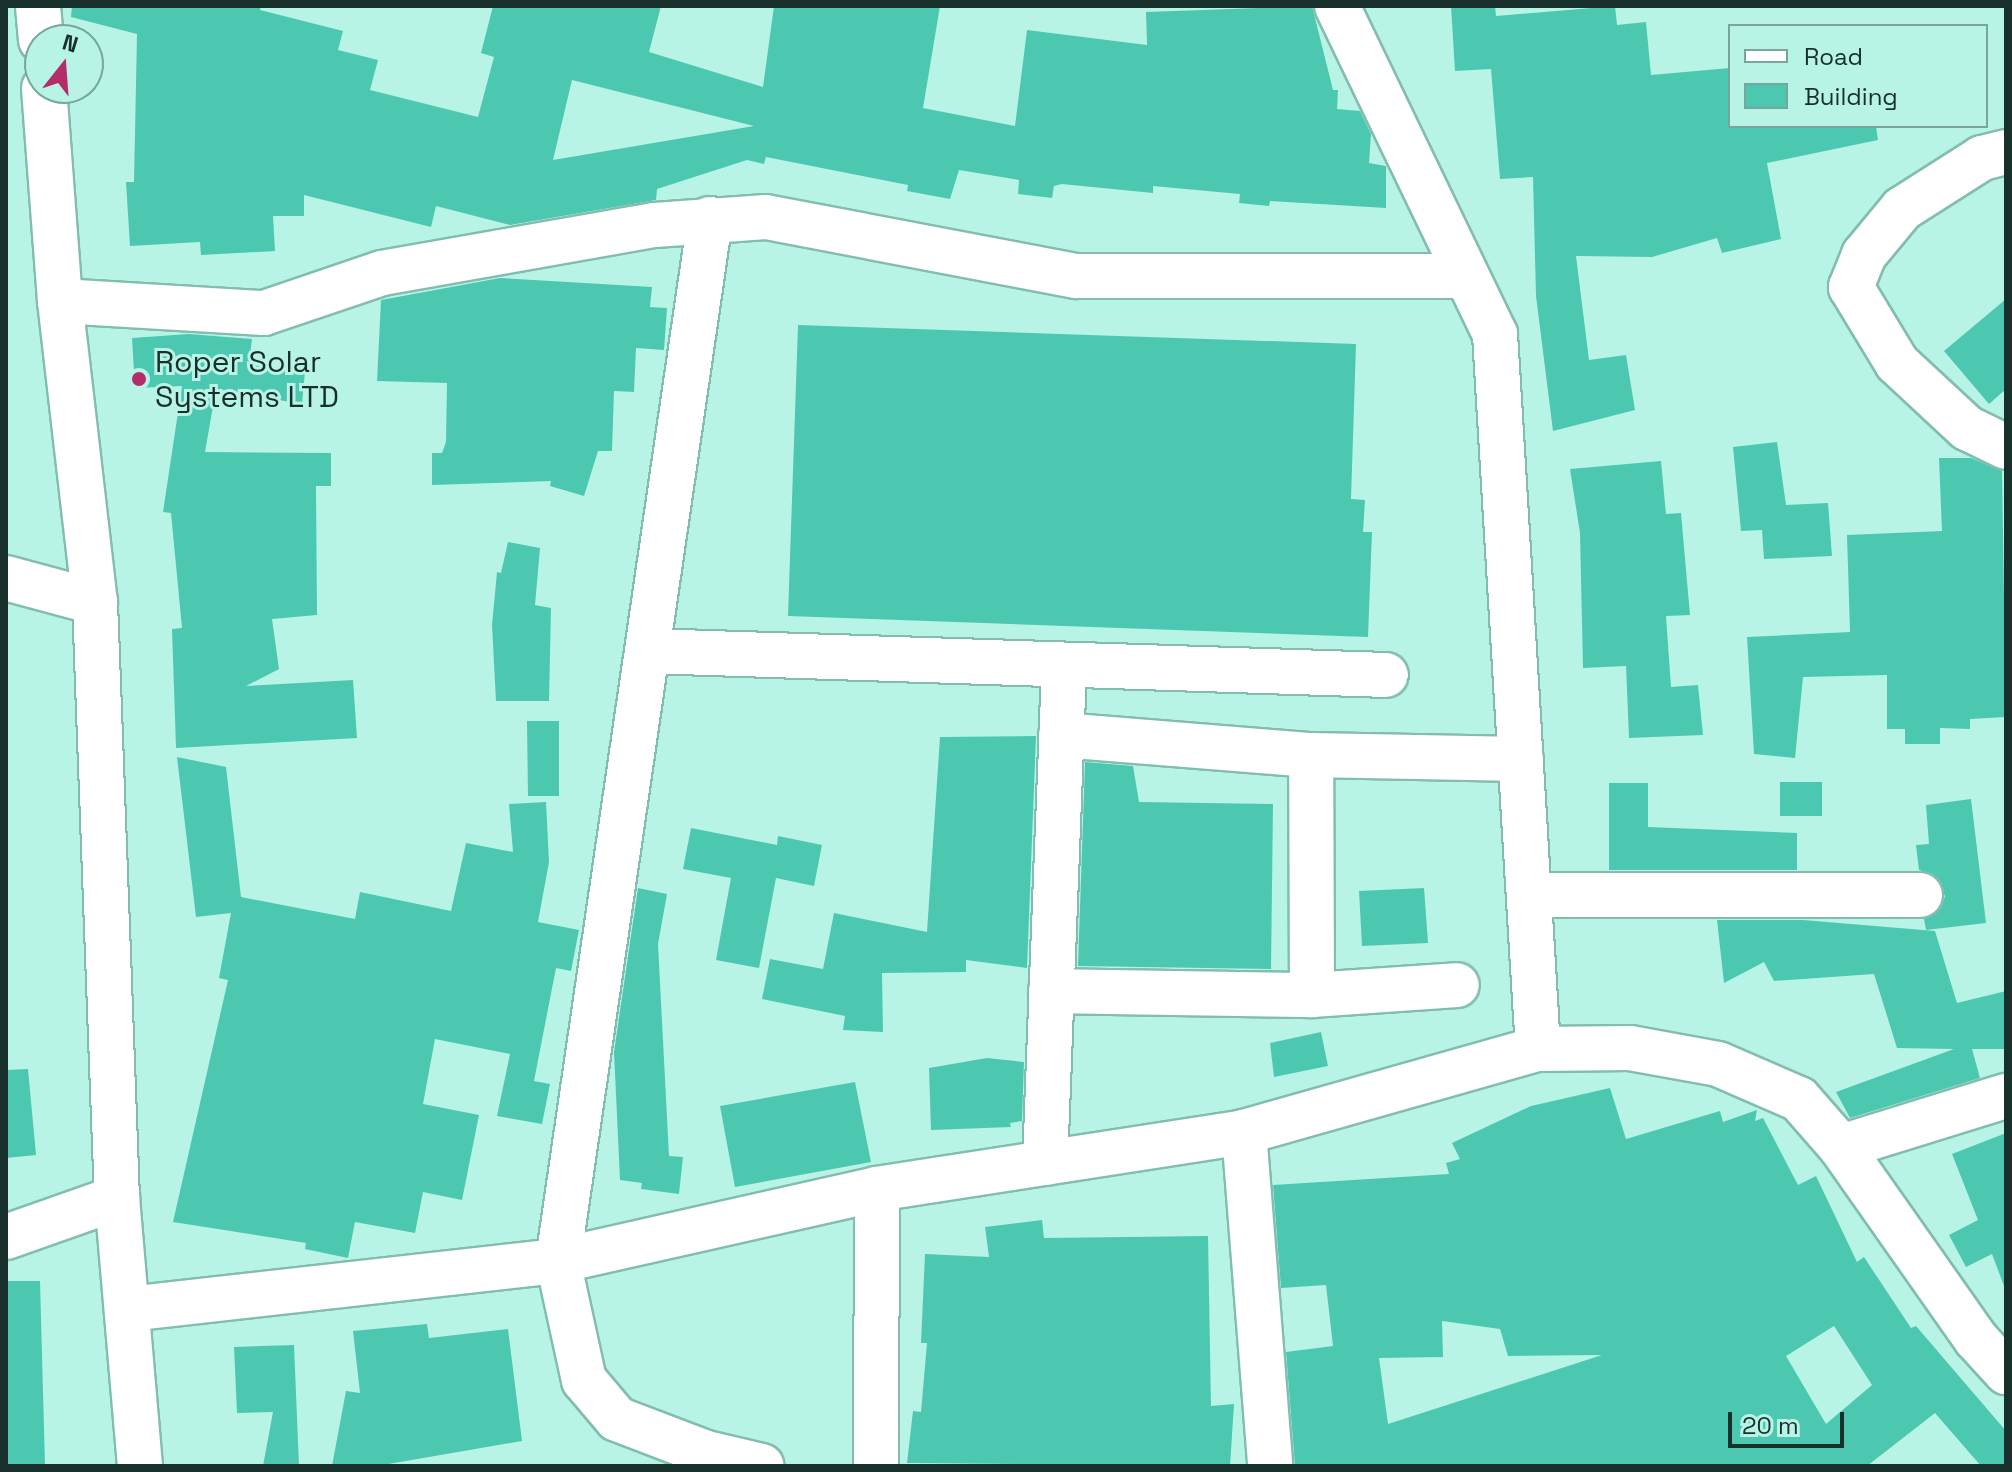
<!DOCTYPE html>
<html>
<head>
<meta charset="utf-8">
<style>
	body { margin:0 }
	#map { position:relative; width:2012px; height:1472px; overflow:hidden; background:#b8f4e6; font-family:"Space Grotesk",sans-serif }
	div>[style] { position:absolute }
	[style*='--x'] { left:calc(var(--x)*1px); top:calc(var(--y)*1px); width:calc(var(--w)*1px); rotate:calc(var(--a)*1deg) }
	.building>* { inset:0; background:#4cc8b1 }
	.roads { filter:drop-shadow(2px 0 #82bdaf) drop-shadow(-2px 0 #82bdaf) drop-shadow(0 2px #82bdaf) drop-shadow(0 -2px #82bdaf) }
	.minor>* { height:44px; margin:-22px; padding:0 22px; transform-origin:22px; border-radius:22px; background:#fff }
	.dots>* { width:22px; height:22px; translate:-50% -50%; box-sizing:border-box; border:4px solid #b8f4e6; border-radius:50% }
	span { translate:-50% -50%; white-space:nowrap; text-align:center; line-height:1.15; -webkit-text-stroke:6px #b8f4e6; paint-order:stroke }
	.poi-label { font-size:30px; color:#18302b }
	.left { translate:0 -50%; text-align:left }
	.frame { position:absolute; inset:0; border:8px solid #18302b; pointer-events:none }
	.legend { position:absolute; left:1728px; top:24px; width:260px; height:104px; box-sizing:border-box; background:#b8f4e6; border:2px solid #78a69b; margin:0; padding:10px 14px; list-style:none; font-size:24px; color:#18302b }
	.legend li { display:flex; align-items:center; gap:16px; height:40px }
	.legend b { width:40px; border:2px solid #78a69b }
	.north { position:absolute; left:24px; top:24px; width:80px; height:80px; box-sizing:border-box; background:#b8f4e6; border:2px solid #78a69b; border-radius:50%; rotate:17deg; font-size:22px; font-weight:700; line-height:32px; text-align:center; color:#18302b }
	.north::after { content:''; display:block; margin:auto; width:28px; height:36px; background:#b52c6a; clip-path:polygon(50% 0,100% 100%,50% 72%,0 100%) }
	.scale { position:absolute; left:1728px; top:1412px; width:116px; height:36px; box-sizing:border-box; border:4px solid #18302b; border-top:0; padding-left:10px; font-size:24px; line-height:28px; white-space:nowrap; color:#18302b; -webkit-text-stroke:6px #b8f4e6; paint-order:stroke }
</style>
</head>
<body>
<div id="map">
	<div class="building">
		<i style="clip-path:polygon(evenodd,72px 6px,261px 6px,260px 10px,343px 31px,338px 50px,378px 60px,370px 90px,478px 117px,494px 57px,481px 53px,493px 6px,661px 6px,649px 52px,763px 87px,774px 6px,940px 6px,923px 108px,1015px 126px,1027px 30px,1147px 45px,1146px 12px,1312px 6px,1333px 90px,1338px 90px,1337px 109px,1360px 111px,1371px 134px,1369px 163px,1386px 166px,1386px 208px,1270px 201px,1269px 206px,1239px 203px,1240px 194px,1153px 186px,1153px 193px,1062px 184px,1054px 186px,1052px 198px,1018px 194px,1019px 180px,959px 170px,950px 199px,907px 191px,908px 185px,766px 157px,764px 164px,747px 160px,657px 189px,656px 200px,510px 225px,436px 206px,431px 227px,304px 195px,304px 216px,273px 216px,275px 251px,201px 255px,200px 242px,130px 246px,126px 182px,134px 182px,137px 34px,71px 17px,72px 6px,572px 80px,754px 126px,553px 160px,572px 80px)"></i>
		<i style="clip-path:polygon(1451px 6px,1495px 6px,1496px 16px,1615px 6px,1617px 25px,1646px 22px,1651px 75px,1730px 68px,1730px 126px,1876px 126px,1878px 140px,1767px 163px,1781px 239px,1722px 253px,1717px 238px,1652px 257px,1576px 256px,1589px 360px,1626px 355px,1635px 410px,1553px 431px,1536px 296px,1533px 177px,1500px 179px,1491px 69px,1455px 71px)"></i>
		<i style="clip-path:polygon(500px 278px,652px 287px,650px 307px,667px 308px,664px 350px,636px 348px,634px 392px,614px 391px,612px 451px,598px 451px,584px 496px,550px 486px,551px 481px,432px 485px,432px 453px,442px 453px,446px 442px,447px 383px,377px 381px,381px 300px)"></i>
		<i style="clip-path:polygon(2006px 299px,2006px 389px,1989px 404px,1944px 351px)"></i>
		<i style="clip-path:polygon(798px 325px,1356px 344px,1351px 499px,1365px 500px,1363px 532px,1372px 532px,1368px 637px,788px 616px)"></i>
		<i style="clip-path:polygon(189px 334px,252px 339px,249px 365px,305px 371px,302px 404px,216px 389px,205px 452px,331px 453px,331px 486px,316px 486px,317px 615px,272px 619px,279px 669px,246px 686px,353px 680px,357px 738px,176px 748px,172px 629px,182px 628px,171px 513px,163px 512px,182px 386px,135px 388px,132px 338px)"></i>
		<i style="clip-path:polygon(1777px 442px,1786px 505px,1828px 503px,1832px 556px,1764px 559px,1762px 530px,1741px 531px,1733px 447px)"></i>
		<i style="clip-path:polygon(1939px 458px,1971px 458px,2002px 471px,2006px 717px,1970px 719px,1970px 729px,1940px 728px,1940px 744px,1905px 744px,1905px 729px,1887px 729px,1887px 675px,1803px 677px,1795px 758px,1754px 754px,1747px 637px,1850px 632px,1847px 535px,1942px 531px)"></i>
		<i style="clip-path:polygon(1661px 461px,1666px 514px,1681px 513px,1690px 615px,1666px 616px,1671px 687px,1698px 685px,1703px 735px,1629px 738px,1626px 666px,1583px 668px,1580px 533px,1570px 469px)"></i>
		<i style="clip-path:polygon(508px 542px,540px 548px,535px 605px,551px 608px,549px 701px,496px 701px,492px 625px,497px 572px,501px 573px)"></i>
		<i style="clip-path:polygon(527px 721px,559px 721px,559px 796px,528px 796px)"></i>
		<i style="clip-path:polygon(1036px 736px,1027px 968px,966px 960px,966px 972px,882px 973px,883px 1032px,843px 1030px,845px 1016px,762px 999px,770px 959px,823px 969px,834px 913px,927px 932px,940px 737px)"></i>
		<i style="clip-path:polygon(177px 757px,226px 767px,241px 897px,355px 919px,360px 892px,451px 911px,466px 843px,513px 852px,509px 804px,546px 802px,549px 862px,538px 922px,579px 930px,571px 971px,556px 968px,534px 1081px,550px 1084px,542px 1124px,497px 1116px,510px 1054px,435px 1039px,423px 1104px,479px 1115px,462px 1200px,423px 1192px,415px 1233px,355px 1222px,348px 1258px,305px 1249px,306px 1243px,173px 1222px,228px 980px,219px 978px,231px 913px,196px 917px)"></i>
		<i style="clip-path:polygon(1085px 762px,1133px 766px,1139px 802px,1273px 804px,1271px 969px,1078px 966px)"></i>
		<i style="clip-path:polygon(1780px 782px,1822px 782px,1822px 816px,1780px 816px)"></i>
		<i style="clip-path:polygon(1609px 783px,1648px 783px,1648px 827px,1797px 833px,1797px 870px,1609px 870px)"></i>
		<i style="clip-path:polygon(1971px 799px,1986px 923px,1926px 930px,1924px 919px,1941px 908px,1945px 896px,1933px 874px,1919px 870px,1916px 845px,1929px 844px,1926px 805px)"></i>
		<i style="clip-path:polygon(691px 828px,777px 845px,778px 836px,822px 845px,814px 886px,776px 878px,759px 968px,716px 960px,731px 878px,683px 869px)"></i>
		<i style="clip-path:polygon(638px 888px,667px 894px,658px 944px,669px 1156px,683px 1157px,679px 1194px,641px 1189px,642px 1183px,620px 1180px,614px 1052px)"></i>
		<i style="clip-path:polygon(1424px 888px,1428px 943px,1362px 946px,1359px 891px)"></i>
		<i style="clip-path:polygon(1717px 920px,1803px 920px,1935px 931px,1957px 1003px,2006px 991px,2006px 1049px,1972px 1049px,1980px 1078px,1850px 1118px,1836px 1092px,1954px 1049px,1897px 1048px,1874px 974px,1774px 981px,1764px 962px,1724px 983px)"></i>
		<i style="clip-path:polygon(1321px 1032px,1328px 1066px,1274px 1077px,1270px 1043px)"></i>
		<i style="clip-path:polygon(987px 1058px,1024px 1062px,1022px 1121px,1010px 1123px,1011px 1127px,931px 1130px,929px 1068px)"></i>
		<i style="clip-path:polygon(28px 1069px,36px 1155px,6px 1158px,6px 1070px)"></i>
		<i style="clip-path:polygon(855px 1082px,871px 1162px,735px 1187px,720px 1106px)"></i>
		<i style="clip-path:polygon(evenodd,1610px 1088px,1626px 1139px,1720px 1111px,1723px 1122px,1757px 1110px,1755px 1121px,1763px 1118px,1798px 1185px,1816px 1176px,1857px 1262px,1864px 1257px,1911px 1328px,1916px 1326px,2006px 1431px,2006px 1466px,1981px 1466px,1935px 1413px,1867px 1466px,1295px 1466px,1286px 1352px,1333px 1346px,1326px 1285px,1281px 1288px,1273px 1185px,1449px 1174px,1446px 1163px,1460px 1159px,1452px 1143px,1531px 1106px,1610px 1088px,1442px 1321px,1500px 1329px,1508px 1356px,1602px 1355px,1388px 1424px,1379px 1358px,1443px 1357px,1442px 1321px,1610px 1088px,1834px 1326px,1872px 1385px,1826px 1424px,1786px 1356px,1834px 1326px)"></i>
		<i style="clip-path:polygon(2006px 1133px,2006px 1285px,2004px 1286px,1992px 1254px,1966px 1267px,1949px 1235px,1978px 1220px,1952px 1154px)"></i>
		<i style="clip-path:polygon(1042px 1220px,1044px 1238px,1208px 1236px,1211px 1406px,1234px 1404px,1230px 1466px,907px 1463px,913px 1411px,921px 1412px,927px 1343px,921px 1343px,925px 1254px,989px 1257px,985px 1227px)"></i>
		<i style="clip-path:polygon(6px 1281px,40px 1281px,45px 1466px,6px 1466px)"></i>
		<i style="clip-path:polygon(427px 1324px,429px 1338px,508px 1329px,522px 1441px,377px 1466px,332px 1466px,346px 1391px,360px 1393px,353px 1331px)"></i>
		<i style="clip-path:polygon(294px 1345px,299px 1466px,263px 1466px,273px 1412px,237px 1413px,234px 1347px)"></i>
	</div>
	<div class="roads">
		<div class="minor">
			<i style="--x:38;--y:6;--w:34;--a:85"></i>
			<i style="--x:1337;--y:6;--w:364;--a:64.3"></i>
			<i style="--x:1495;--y:334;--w:716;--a:86.56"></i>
			<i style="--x:44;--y:88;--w:214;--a:85.7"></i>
			<i style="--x:60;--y:301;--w:303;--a:83.4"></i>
			<i style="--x:95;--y:602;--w:596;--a:87.89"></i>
			<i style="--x:117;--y:1198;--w:269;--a:85.1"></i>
			<i style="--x:2006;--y:152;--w:25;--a:166"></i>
			<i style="--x:1982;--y:158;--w:95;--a:147.5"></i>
			<i style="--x:1902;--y:209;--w:60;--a:129.6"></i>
			<i style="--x:1864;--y:255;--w:35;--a:112"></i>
			<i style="--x:1851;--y:287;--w:89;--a:58.8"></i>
			<i style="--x:1897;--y:363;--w:96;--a:42.9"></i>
			<i style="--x:1967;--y:428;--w:43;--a:26"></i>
			<i style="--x:710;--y:219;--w:1053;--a:98.3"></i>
			<i style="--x:558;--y:1261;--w:122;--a:77.7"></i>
			<i style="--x:584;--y:1380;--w:51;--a:49.8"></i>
			<i style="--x:617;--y:1419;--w:95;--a:20.9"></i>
			<i style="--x:706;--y:1453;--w:57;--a:13.1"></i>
			<i style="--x:60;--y:301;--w:204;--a:3.4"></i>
			<i style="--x:264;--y:313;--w:125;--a:-18.7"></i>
			<i style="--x:382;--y:273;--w:277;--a:-10"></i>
			<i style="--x:655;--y:225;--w:111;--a:-4.1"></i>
			<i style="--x:766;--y:217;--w:316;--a:10.8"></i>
			<i style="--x:1076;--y:276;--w:389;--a:0"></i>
			<i style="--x:6;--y:578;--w:92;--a:15.1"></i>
			<i style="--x:648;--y:651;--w:738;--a:1.86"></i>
			<i style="--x:1061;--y:735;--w:251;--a:4.6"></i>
			<i style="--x:1311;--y:755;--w:210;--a:1.1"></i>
			<i style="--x:1529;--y:895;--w:391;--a:0"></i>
			<i style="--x:1051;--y:991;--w:261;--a:0.9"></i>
			<i style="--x:1312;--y:995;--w:240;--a:-90.2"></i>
			<i style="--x:1312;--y:995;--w:145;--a:-3.9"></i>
			<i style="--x:1244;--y:1132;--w:335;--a:85.5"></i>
			<i style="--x:1841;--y:1147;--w:173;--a:-17.2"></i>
			<i style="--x:1045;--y:1163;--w:498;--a:-87.8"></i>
			<i style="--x:6;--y:1237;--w:118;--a:-19.4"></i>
			<i style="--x:129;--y:1309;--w:432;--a:-6.4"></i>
			<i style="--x:558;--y:1261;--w:327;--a:-12.7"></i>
			<i style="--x:877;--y:1189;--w:371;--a:-8.8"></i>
			<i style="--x:1244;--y:1132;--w:305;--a:-15.8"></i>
			<i style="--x:1538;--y:1049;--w:92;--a:-0.6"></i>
			<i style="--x:1630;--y:1048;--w:89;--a:10.3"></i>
			<i style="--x:1718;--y:1064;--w:88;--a:23.4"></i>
			<i style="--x:1799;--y:1099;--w:64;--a:48.8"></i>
			<i style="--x:1841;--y:1147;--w:235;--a:54.9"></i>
			<i style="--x:1976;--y:1339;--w:45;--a:47.7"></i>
			<i style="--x:876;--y:1466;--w:277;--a:-89.8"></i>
		</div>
	</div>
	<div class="dots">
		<i style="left:139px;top:379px;background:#b52c6a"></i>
	</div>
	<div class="poi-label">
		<span class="left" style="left:155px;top:379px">Roper Solar<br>Systems LTD</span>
	</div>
	<div class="frame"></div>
	<ul class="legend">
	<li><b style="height:10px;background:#fff"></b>Road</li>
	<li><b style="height:22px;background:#4cc8b1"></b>Building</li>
	</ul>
	<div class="north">N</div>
	<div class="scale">20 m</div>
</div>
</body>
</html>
